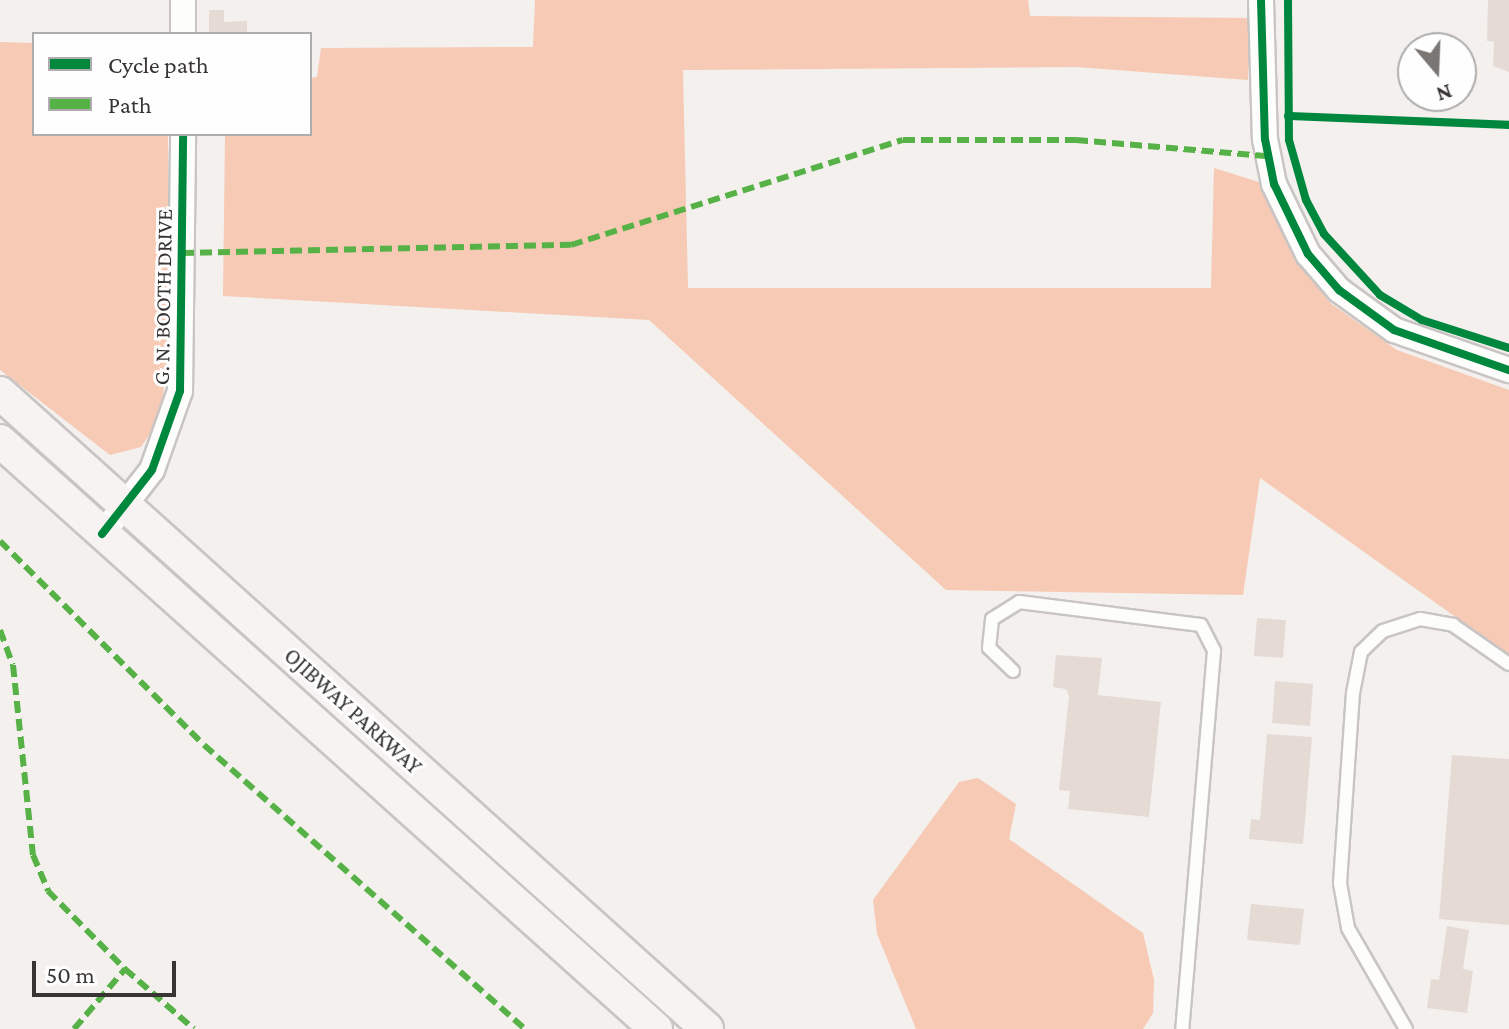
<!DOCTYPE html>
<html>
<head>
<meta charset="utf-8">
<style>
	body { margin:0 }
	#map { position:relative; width:1509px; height:1029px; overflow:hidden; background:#f4f0ee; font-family:"Crimson Pro",serif }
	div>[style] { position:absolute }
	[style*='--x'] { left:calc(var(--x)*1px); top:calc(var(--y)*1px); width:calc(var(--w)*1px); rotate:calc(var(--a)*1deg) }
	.green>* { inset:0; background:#f6cab4 }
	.building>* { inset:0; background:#e5dad4 }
	.roads { filter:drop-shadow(2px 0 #c8c5c4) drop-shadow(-2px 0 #c8c5c4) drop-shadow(0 2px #c8c5c4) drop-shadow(0 -2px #c8c5c4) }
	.lane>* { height:12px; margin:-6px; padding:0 6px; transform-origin:6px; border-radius:6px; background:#fdfdfc }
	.street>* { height:24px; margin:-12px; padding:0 12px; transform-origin:12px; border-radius:12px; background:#fdfdfc }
	.secondary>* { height:32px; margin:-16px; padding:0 16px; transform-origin:16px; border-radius:16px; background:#f7f3f2 }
	.quiet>* { height:6px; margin-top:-3px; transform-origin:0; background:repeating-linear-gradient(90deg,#56b246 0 12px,transparent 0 18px) }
	.cycleway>* { height:8px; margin:-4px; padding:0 4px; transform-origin:4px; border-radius:4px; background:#00873e }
	span { translate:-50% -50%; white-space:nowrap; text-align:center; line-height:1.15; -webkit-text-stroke:6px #fefefe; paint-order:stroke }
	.street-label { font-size:22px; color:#373433 }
	.legend { position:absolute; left:32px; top:32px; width:280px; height:104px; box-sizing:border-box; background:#fefefe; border:2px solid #aeadad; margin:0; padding:10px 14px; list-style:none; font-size:24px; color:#373433 }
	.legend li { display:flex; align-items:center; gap:16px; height:40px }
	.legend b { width:40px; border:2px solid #aeadad }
	.north { position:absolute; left:1397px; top:32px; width:80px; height:80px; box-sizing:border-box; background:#fefefe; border:2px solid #aeadad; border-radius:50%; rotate:161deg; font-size:22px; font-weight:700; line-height:32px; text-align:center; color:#373433 }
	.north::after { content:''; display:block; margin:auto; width:28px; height:36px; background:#797674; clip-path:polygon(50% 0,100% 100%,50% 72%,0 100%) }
	.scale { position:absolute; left:32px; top:961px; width:144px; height:36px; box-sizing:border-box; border:4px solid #373433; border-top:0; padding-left:10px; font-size:24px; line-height:28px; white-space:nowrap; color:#373433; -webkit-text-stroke:6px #fefefe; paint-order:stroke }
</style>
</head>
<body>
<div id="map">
	<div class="green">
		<i style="clip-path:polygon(535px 0,1028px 0,1030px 16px,1251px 18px,1248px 80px,1076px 67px,683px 70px,688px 288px,1211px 288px,1214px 168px,1259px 182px,1300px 265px,1330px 303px,1397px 350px,1509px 390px,1509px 655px,1260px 478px,1243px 595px,946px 590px,649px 320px,223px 296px,225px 134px,310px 134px,310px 78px,317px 77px,321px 48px,533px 47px)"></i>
		<i style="clip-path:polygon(0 42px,34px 43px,34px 134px,168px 134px,168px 356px,160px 419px,141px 447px,110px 455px,0 370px)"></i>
		<i style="clip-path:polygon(978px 778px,1016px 804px,1009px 839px,1143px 933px,1154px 980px,1153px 1013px,1143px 1029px,916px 1029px,877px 934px,873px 900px,959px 782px)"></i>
	</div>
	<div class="building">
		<i style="clip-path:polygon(1488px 0,1509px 0,1509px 72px,1493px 66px,1494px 42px,1487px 41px)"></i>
		<i style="clip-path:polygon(209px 10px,224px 10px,224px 22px,247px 21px,247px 34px,209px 34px)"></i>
		<i style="clip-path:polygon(1257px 618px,1286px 620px,1283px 658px,1254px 656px)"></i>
		<i style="clip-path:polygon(1056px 655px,1102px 658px,1098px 695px,1161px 702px,1149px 817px,1068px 809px,1070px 791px,1059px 790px,1069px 696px,1066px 689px,1053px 687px)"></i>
		<i style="clip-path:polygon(1275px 681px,1313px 684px,1310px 726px,1272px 723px)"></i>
		<i style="clip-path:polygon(1267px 734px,1312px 737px,1303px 844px,1249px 839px,1251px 819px,1260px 820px)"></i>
		<i style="clip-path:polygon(1452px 755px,1509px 759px,1509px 925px,1439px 919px)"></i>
		<i style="clip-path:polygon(1251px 904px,1304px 909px,1300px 945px,1247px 940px)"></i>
		<i style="clip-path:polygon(1447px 926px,1469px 930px,1463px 969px,1473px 971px,1467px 1013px,1427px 1008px,1431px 979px,1439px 980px)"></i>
	</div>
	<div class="roads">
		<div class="lane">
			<i style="--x:1013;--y:671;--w:33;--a:-136"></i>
			<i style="--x:989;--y:648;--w:29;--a:-84"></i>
			<i style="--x:992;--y:619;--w:32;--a:-32"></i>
			<i style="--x:1019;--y:602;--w:183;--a:7.2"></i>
			<i style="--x:1201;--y:625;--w:29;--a:63"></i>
			<i style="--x:1214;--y:651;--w:379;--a:94.8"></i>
			<i style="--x:1406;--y:1029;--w:116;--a:-119.9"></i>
			<i style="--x:1348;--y:928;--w:46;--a:-100.1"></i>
			<i style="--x:1340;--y:883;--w:190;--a:-86.1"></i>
			<i style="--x:1353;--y:693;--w:42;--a:-79"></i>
			<i style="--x:1361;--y:652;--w:30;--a:-44"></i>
			<i style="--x:1383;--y:631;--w:39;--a:-18"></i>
			<i style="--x:1420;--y:619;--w:34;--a:10"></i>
			<i style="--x:1453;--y:625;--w:68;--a:34.9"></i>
		</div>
		<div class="street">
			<i style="--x:1261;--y:0;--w:139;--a:88.4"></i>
			<i style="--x:1265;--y:139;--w:46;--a:78.7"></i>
			<i style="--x:1274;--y:184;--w:78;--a:64.1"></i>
			<i style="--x:1308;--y:254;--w:48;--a:49.3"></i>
			<i style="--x:1339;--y:290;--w:68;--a:36"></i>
			<i style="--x:1394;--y:330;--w:122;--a:19.2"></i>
			<i style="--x:183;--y:34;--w:34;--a:-90"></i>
			<i style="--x:102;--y:534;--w:81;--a:-52"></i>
			<i style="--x:152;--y:470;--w:84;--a:-70.5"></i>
			<i style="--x:180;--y:391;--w:257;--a:-89.3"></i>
		</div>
		<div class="secondary">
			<i style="--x:0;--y:393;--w:951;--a:41.97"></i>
			<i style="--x:0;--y:441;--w:881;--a:41.87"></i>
		</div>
	</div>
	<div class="quiet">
		<i style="--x:182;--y:253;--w:389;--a:-1.2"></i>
		<i style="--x:571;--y:245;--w:348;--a:-17.6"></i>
		<i style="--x:903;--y:140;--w:173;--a:0"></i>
		<i style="--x:1076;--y:140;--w:193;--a:4.8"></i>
		<i style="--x:0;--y:541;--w:288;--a:45"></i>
		<i style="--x:204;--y:745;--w:429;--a:41.5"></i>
		<i style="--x:0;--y:630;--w:37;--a:70"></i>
		<i style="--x:13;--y:665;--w:191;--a:84"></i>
		<i style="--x:33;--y:855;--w:39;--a:67"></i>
		<i style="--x:48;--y:891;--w:110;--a:45.4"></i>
		<i style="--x:74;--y:1029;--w:79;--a:-49.6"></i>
		<i style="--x:125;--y:969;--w:91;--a:41"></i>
	</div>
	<div class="cycleway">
		<i style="--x:1261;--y:0;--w:139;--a:88.4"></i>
		<i style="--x:1265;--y:139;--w:46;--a:78.7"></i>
		<i style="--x:1274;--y:184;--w:78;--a:64.1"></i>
		<i style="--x:1308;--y:254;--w:48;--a:49.3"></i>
		<i style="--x:1339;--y:290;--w:68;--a:36"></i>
		<i style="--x:1394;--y:330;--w:122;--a:19.2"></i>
		<i style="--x:1288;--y:0;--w:140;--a:89.6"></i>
		<i style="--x:1289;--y:140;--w:62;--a:74.2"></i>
		<i style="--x:1306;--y:200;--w:38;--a:62"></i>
		<i style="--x:1324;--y:234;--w:83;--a:47.4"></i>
		<i style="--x:1380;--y:295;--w:49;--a:30.8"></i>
		<i style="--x:1422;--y:320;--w:91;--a:17.8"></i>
		<i style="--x:1288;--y:116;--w:221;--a:2.3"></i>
		<i style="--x:102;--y:534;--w:81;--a:-52"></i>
		<i style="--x:152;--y:470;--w:84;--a:-70.5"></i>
		<i style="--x:180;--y:391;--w:257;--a:-89.3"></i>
	</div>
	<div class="street-label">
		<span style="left:163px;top:297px;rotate:-89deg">G. N. BOOTH DRIVE</span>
		<span style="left:353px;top:711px;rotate:42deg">OJIBWAY PARKWAY</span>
	</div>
	<ul class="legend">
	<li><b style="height:10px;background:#00873e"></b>Cycle path</li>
	<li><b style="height:10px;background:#56b246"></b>Path</li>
	</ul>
	<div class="north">N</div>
	<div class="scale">50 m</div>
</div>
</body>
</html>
